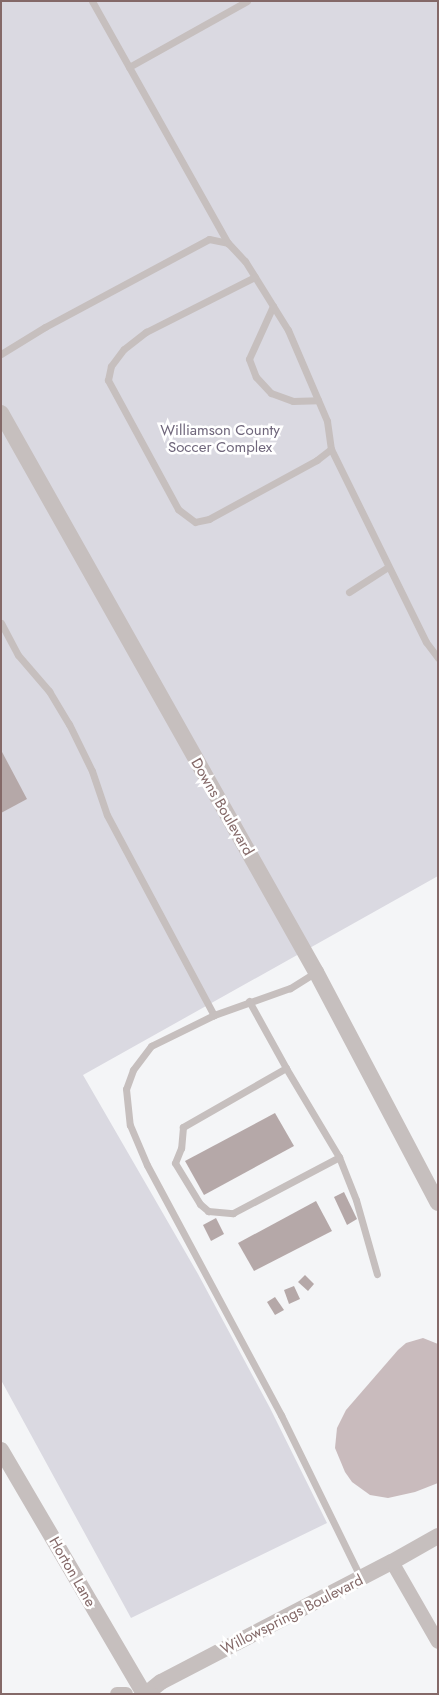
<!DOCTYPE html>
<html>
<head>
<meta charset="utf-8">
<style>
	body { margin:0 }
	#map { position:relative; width:439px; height:1695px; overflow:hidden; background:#f4f5f7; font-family:Jost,sans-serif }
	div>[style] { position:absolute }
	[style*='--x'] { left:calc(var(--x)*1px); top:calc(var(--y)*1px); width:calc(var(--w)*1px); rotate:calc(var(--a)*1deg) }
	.green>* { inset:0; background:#dad9e1 }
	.water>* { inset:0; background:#c9bbbd }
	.building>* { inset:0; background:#b5a8a8 }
	.service>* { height:7px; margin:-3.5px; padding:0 3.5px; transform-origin:3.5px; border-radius:3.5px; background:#c6bfbe }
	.minor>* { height:14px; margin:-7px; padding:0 7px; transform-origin:7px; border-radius:7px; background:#c6bfbe }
	.tertiary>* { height:16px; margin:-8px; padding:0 8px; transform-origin:8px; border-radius:8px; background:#c6bfbe }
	span { translate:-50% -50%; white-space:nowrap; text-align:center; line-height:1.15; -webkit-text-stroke:5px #fff; paint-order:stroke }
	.park-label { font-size:15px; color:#6f667b }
	.street-label { font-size:15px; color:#846968 }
	.frame { position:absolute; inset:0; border:2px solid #846968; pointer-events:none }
</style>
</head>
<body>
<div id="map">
	<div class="green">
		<i style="clip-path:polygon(1px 1px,438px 1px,438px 876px,83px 1075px,198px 1274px,270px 1408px,327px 1523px,131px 1618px,1px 1380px)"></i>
	</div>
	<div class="water">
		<i style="clip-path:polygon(423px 1338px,438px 1344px,438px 1483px,415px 1492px,388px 1498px,370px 1495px,352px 1482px,345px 1472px,335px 1448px,337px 1428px,346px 1410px,398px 1350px,406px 1343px)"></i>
	</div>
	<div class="building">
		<i style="clip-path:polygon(1px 750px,27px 799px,1px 813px)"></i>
		<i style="clip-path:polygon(275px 1113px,294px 1146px,204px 1195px,185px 1161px)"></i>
		<i style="clip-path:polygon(344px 1192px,357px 1219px,347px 1225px,334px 1197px)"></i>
		<i style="clip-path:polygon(316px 1201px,332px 1231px,254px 1271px,238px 1243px)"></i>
		<i style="clip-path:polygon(216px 1218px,224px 1234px,211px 1241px,203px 1225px)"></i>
		<i style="clip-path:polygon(305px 1275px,314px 1284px,308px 1291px,298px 1282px)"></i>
		<i style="clip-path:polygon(294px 1286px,300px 1299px,289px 1304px,284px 1290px)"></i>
		<i style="clip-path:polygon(275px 1297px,284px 1310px,275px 1315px,267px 1302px)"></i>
	</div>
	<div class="service">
		<i style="--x:92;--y:1;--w:278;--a:60.7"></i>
		<i style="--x:129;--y:67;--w:135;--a:-29.2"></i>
		<i style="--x:273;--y:306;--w:58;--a:114.4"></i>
		<i style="--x:249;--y:359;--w:19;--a:69"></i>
		<i style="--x:256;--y:377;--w:22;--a:47"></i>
		<i style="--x:271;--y:393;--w:23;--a:20"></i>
		<i style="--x:293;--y:401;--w:25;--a:-2"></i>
		<i style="--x:1;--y:354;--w:52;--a:-31.5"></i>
		<i style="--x:45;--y:327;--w:186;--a:-28.2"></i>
		<i style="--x:209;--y:239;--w:19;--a:12"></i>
		<i style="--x:228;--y:243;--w:25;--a:47"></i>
		<i style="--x:245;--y:261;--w:81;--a:58.1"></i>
		<i style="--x:288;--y:330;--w:99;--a:66.8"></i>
		<i style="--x:327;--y:421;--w:28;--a:82"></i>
		<i style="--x:331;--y:449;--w:18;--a:142"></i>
		<i style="--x:317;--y:460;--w:123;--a:151.4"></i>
		<i style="--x:209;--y:519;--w:14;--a:168"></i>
		<i style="--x:195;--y:522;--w:21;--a:-143"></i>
		<i style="--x:178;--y:509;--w:147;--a:-118.5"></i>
		<i style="--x:108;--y:380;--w:14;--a:-78"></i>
		<i style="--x:111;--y:366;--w:21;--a:-53"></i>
		<i style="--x:124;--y:349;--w:28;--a:-38"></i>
		<i style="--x:146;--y:332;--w:122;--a:-26.8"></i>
		<i style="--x:331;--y:449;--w:215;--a:63.8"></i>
		<i style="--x:426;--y:642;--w:20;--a:53"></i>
		<i style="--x:349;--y:592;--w:46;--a:-32.7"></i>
		<i style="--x:1;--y:623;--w:36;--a:62"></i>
		<i style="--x:18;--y:655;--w:48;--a:49.3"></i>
		<i style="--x:49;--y:691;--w:39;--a:59"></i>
		<i style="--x:69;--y:724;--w:52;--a:63.9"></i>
		<i style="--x:92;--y:771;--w:46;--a:71.2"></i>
		<i style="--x:107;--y:815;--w:227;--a:61.9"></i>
		<i style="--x:316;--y:972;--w:31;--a:148"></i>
		<i style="--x:290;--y:988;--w:81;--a:160.4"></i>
		<i style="--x:214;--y:1015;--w:70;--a:153.8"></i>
		<i style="--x:151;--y:1046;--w:30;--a:127"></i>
		<i style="--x:133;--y:1070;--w:20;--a:110"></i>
		<i style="--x:126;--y:1089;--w:36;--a:84"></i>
		<i style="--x:130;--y:1125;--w:43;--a:67"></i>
		<i style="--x:147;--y:1165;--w:284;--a:61.8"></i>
		<i style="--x:281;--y:1415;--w:182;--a:63.9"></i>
		<i style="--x:249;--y:1001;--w:77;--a:61.1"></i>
		<i style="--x:286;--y:1068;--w:119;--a:150.2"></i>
		<i style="--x:183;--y:1127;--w:21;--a:95"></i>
		<i style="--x:181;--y:1148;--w:16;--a:112"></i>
		<i style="--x:175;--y:1163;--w:48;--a:58.6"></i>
		<i style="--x:200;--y:1204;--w:11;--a:41"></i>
		<i style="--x:208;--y:1211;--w:25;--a:5"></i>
		<i style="--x:233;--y:1213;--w:120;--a:-27.8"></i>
		<i style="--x:339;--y:1157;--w:104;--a:-120.8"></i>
		<i style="--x:339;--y:1157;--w:46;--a:68.4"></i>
		<i style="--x:356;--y:1200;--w:77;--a:74.2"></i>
	</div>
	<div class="minor">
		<i style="--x:392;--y:1562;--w:92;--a:60.1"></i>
		<i style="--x:117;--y:1694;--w:9;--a:0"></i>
	</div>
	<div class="tertiary">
		<i style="--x:1;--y:413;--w:642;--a:60.6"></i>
		<i style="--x:316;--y:972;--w:261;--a:62.2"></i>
		<i style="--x:1;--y:1450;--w:283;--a:59.6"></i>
		<i style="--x:146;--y:1694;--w:19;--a:-39"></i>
		<i style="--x:161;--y:1682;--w:260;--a:-27.5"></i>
		<i style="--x:392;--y:1562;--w:53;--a:-29.5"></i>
	</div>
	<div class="park-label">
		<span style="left:220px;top:439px">Williamson County<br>Soccer Complex</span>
	</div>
	<div class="street-label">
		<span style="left:222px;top:807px;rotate:60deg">Downs Boulevard</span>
		<span style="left:72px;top:1572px;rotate:60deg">Horton Lane</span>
		<span style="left:292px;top:1615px;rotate:-27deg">Willowsprings Boulevard</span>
	</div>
	<div class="frame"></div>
</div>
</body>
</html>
